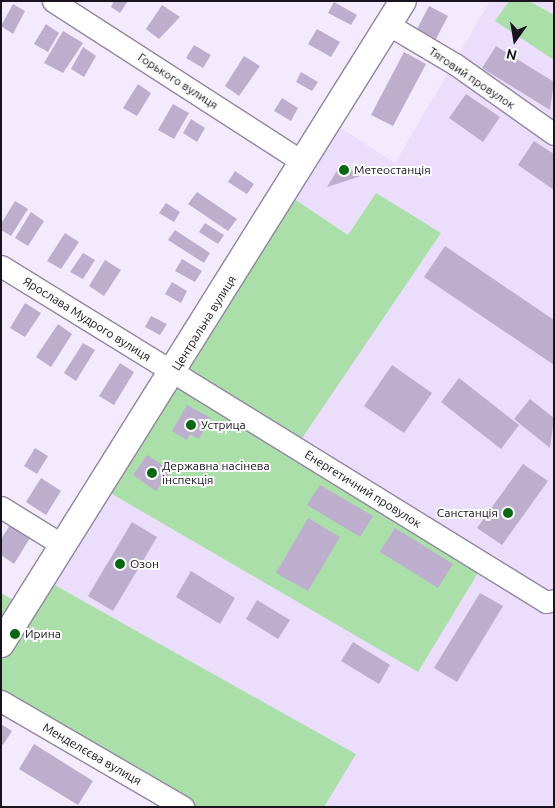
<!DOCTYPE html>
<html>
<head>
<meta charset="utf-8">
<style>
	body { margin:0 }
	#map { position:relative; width:555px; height:808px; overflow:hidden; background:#f3eafd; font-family:Ubuntu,sans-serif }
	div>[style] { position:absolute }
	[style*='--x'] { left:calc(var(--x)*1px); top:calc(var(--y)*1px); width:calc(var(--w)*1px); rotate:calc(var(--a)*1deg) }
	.built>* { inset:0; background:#ebddfc }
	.green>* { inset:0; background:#abdfa9 }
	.building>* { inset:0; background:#bdaece }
	.roads { filter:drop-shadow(1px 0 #9385a3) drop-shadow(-1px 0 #9385a3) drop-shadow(0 1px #9385a3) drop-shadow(0 -1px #9385a3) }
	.minor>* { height:21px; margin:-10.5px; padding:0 10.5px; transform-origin:10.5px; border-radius:10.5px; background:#fff }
	.major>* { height:26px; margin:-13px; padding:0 13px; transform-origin:13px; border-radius:13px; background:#fff }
	.dots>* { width:14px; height:14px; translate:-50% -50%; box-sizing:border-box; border:2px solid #fbfbfb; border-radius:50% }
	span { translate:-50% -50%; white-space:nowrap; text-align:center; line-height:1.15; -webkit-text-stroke:4px #fbfbfb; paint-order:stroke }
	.street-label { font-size:12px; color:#18131e }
	.poi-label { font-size:12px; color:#18131e }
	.left { translate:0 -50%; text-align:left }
	.right { translate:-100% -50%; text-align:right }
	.frame { position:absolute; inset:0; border:2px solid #18131e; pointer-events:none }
	.north { position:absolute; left:490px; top:15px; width:50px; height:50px; -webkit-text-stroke:4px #fbfbfb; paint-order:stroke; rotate:193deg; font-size:14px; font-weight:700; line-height:20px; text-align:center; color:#18131e }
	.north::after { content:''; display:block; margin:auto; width:18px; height:22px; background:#18131e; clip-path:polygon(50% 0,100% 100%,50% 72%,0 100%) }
</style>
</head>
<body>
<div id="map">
	<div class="built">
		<i style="clip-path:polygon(490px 1px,554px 1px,554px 807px,324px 807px,355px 754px,44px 579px,100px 487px,418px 671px,295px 447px,348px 235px,284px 192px,330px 121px,395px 163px)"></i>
	</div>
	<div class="green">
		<i style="clip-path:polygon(509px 1px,529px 1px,554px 15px,554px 60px,495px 21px)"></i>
		<i style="clip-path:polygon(284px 192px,348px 235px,376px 193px,441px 233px,296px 447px,484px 563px,418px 672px,100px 487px)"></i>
		<i style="clip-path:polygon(44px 579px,356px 754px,324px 807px,183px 807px,1px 701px,1px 593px,26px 607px)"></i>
	</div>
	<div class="building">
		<i style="clip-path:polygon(114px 1px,128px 1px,120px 13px,111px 7px)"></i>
		<i style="clip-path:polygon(334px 2px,357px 15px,351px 25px,328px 13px)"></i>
		<i style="clip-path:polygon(13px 4px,25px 11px,13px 34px,1px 26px)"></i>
		<i style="clip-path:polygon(162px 5px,180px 17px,159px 39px,146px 29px)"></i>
		<i style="clip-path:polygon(429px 6px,448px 16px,436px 39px,417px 29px)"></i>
		<i style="clip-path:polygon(46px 24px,59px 33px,48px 52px,34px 44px)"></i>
		<i style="clip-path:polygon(317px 29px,340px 42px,331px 57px,308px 44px)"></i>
		<i style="clip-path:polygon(63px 31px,83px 43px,63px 73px,44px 63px)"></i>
		<i style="clip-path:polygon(194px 45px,211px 55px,203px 68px,186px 58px)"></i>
		<i style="clip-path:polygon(496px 46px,554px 82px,550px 110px,482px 68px)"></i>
		<i style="clip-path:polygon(83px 47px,96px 56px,84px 77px,71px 69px)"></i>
		<i style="clip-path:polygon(404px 52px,426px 64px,393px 126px,371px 115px)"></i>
		<i style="clip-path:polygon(244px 56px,260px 66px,239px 96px,225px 86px)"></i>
		<i style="clip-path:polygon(301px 72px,318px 82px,312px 91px,296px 82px)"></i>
		<i style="clip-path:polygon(138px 84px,151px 93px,137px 116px,123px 108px)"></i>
		<i style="clip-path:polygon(466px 94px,500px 117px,483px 142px,449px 118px)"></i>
		<i style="clip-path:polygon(282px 98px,298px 108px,291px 121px,274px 111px)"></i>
		<i style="clip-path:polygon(173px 104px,189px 113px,174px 139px,158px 130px)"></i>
		<i style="clip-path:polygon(191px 119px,205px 128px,197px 142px,183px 133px)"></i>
		<i style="clip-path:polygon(534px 141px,554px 154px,554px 190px,518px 165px)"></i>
		<i style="clip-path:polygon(341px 164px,361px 176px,327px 187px)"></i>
		<i style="clip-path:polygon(235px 171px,254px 184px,247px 194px,228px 182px)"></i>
		<i style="clip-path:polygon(197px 192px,237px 219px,228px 231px,188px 204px)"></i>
		<i style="clip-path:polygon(15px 201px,28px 209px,11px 236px,1px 230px,1px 224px)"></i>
		<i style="clip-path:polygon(166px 203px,180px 212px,174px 222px,159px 213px)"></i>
		<i style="clip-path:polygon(31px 212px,44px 221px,28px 246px,15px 238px)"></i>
		<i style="clip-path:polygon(205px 223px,224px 235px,218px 244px,199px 232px)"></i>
		<i style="clip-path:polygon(175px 230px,210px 253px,204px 263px,168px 240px)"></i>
		<i style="clip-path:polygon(65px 233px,79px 242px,61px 269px,47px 261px)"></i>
		<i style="clip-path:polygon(445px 246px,554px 320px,554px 365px,424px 277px)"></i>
		<i style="clip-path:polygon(83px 253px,95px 260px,83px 279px,70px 272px)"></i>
		<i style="clip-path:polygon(182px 259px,202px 271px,195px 282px,175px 271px)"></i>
		<i style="clip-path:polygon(105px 260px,121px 270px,104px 296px,89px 286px)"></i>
		<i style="clip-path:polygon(172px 282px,187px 291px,181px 303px,165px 294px)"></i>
		<i style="clip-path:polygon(25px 303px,41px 313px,25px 337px,10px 328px)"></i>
		<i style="clip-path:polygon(151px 316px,167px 324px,160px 335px,145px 327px)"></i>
		<i style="clip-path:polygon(58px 324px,72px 334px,51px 367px,36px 357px)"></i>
		<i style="clip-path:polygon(83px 343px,95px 350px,76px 381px,64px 373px)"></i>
		<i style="clip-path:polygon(120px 363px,134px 372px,114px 405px,99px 396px)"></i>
		<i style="clip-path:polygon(392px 365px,432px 393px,404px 433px,364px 406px)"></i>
		<i style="clip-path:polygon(459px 378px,519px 425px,501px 449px,441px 402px)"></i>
		<i style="clip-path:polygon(530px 399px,554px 418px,550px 448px,514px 419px)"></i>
		<i style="clip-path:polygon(187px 405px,211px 418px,199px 439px,190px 434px,187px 440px,172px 431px)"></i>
		<i style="clip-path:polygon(35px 448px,48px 456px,37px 474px,24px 466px)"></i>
		<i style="clip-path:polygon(147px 455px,171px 471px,156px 491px,133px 475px)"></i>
		<i style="clip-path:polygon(523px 464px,548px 481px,502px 545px,477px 528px)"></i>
		<i style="clip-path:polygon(41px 478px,61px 491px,46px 515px,26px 502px)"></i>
		<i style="clip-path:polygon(320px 485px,373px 516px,360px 537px,307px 505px)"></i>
		<i style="clip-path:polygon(308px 518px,340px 537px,308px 591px,276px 573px)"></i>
		<i style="clip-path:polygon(132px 522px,157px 537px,113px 611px,88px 596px)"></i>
		<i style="clip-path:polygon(10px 525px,30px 538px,14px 564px,1px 555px,1px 539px)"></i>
		<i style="clip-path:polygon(395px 528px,453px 564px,438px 588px,380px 552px)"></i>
		<i style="clip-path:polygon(191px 571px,235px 598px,220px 624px,176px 597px)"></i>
		<i style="clip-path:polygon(480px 593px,503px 606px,457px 682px,434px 668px)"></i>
		<i style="clip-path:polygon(257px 600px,290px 620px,278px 639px,246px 619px)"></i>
		<i style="clip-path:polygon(353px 642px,390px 665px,379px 684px,341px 661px)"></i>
		<i style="clip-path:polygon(1px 724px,12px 731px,3px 745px,1px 743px)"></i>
		<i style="clip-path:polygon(34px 744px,93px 781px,78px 805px,19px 769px)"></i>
	</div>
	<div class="roads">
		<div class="minor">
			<i style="--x:53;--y:1;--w:297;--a:32.8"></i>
			<i style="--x:389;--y:25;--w:77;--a:30.6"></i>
			<i style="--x:455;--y:64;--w:121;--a:35.3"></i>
			<i style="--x:1;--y:266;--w:640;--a:31.65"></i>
			<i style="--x:546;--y:602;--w:8;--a:-14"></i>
			<i style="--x:1;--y:507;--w:74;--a:31.8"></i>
			<i style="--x:1;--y:701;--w:211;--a:30.2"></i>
		</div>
		<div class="major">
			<i style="--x:1;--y:644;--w:758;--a:-57.99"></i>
		</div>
	</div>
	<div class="dots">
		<i style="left:344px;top:170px;background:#066812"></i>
		<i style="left:191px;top:425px;background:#066812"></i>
		<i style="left:152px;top:473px;background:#066812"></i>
		<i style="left:508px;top:513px;background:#066812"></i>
		<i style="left:120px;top:564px;background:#066812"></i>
		<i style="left:15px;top:634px;background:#066812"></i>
	</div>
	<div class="street-label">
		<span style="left:472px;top:78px;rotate:34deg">Тяговий провулок</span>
		<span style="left:178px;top:81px;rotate:33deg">Горького вулиця</span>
		<span style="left:87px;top:319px;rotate:32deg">Ярослава Мудрого вулиця</span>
		<span style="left:204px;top:323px;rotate:-58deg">Центральна вулиця</span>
		<span style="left:363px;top:489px;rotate:32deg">Енергетичний провулок</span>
		<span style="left:92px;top:754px;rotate:30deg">Менделєєва вулиця</span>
	</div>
	<div class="poi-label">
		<span class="left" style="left:354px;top:170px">Метеостанція</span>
		<span class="left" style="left:201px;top:425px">Устрица</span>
		<span class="left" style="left:162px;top:473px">Державна насiнева<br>iнспекцiя</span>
		<span class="right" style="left:498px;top:513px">Санстанція</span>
		<span class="left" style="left:130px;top:564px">Озон</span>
		<span class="left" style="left:25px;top:634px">Ирина</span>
	</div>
	<div class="frame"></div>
	<div class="north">N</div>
</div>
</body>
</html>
